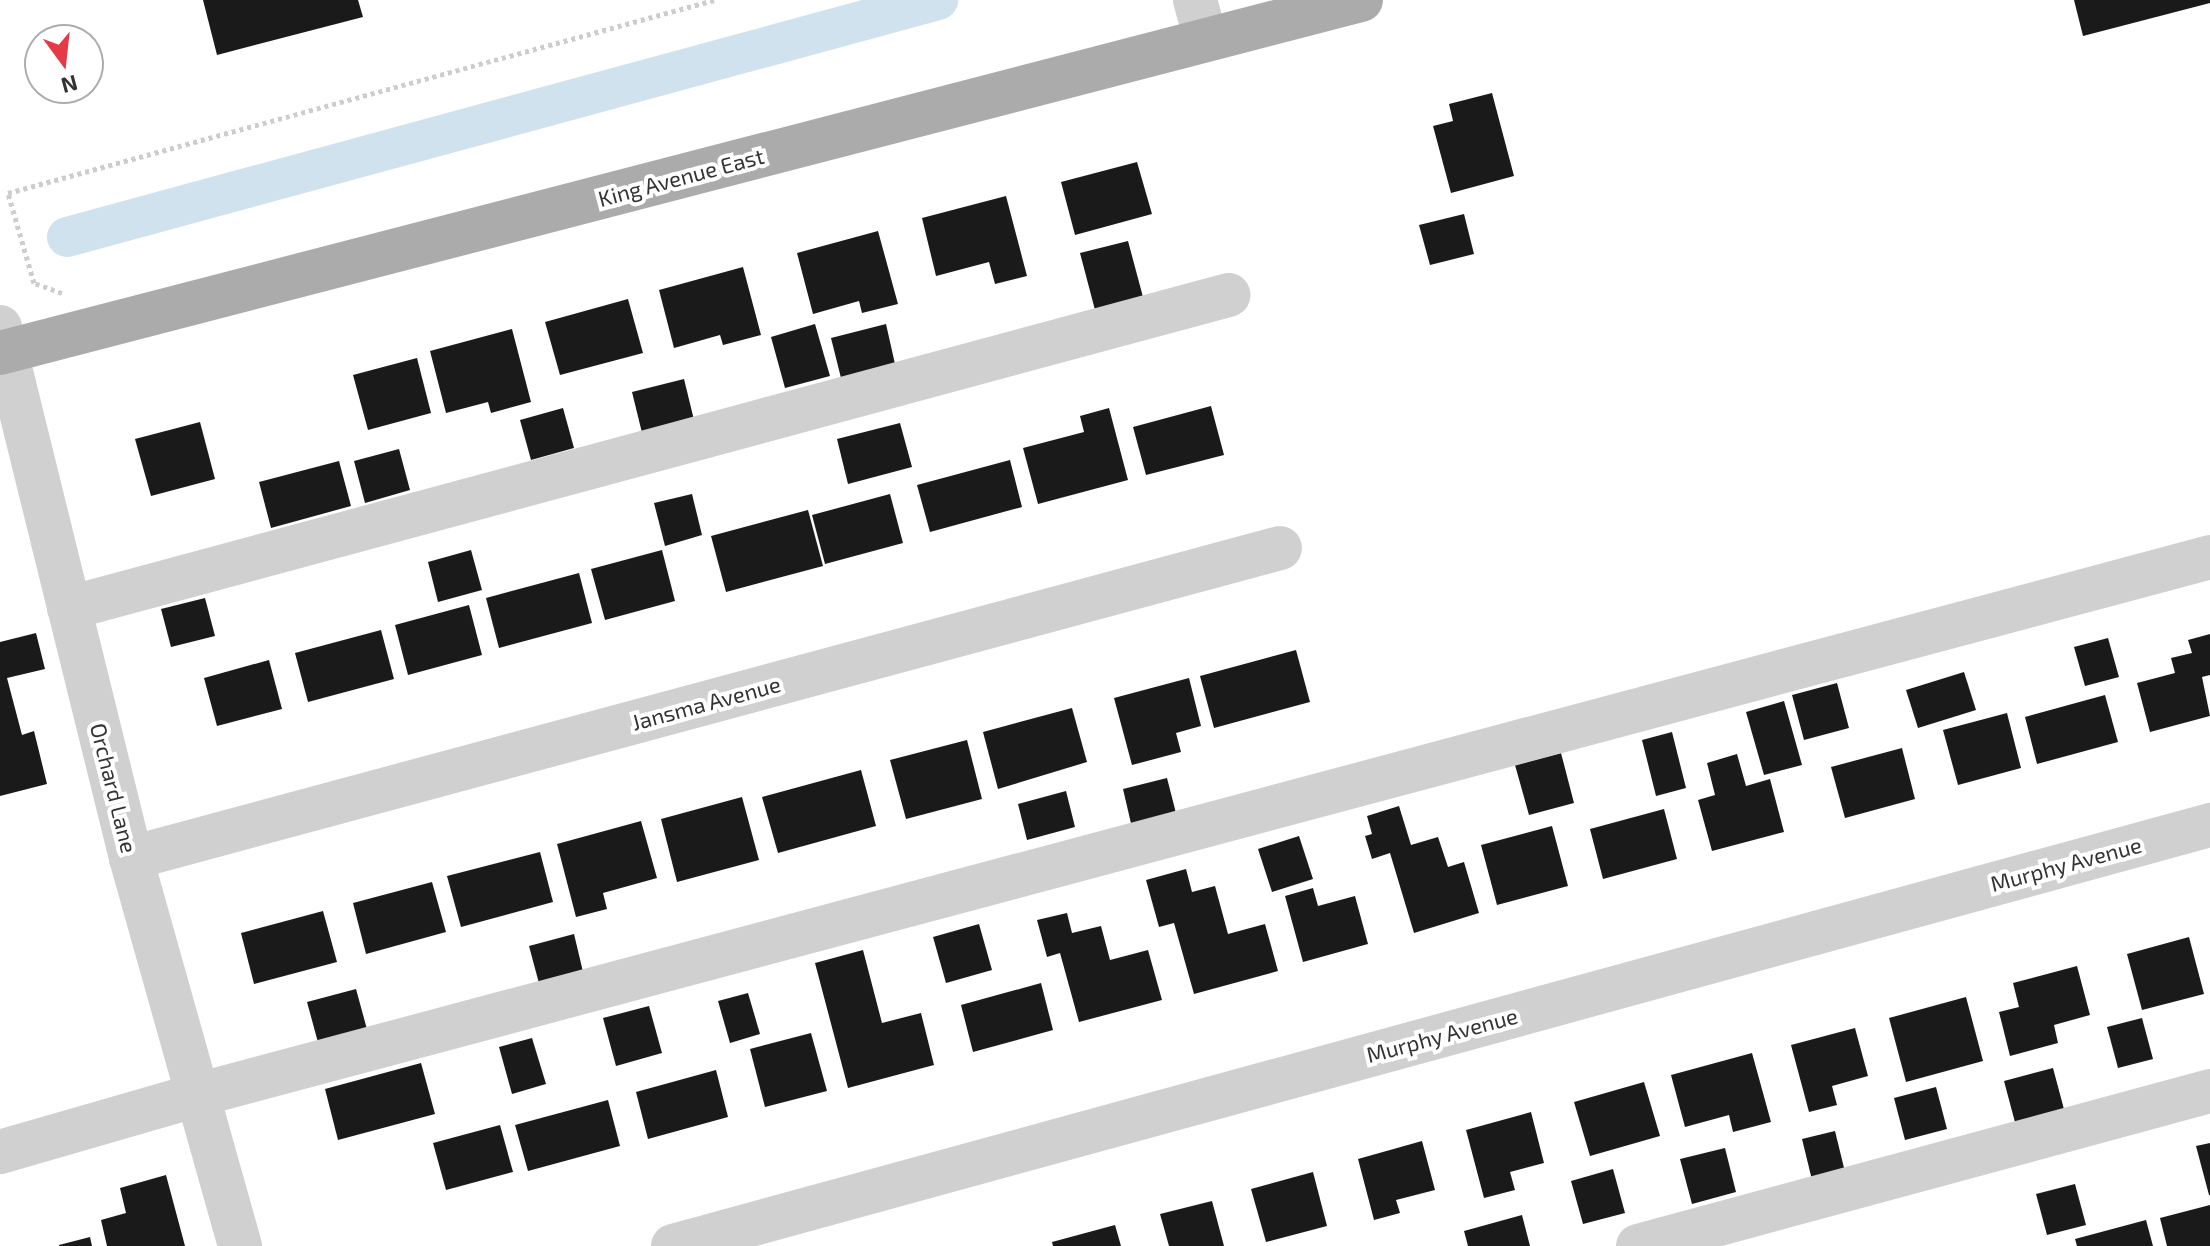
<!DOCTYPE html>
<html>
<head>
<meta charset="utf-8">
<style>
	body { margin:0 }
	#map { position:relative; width:2210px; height:1246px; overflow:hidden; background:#fff; font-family:"Exo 2",sans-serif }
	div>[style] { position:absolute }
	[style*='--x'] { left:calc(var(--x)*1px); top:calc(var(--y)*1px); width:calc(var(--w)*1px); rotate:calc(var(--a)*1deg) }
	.canal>* { height:40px; margin:-20px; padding:0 20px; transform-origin:20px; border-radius:20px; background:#cfe2ee }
	.building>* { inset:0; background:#1a1a1a }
	.path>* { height:5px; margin-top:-2.5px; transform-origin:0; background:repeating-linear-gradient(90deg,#cdcdcd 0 4px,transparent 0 8px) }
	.minor>* { height:44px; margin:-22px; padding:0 22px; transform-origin:22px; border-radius:22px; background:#d0d0d0 }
	.major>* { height:44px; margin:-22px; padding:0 22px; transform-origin:22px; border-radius:22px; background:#ababab }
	span { translate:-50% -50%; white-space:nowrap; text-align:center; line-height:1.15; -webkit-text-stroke:8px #fff; paint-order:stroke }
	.street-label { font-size:22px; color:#333 }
	.north { position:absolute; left:24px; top:24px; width:80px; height:80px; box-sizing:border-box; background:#fff; border:2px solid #adadad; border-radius:50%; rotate:165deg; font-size:22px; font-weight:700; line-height:32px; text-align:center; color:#333 }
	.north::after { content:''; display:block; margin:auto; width:28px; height:36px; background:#e63946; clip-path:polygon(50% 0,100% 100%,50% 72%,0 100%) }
</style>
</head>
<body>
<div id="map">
	<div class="canal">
		<i style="--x:67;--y:237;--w:903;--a:-15.22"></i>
	</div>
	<div class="building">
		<i style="clip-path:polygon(203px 0,358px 0,363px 17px,217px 55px)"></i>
		<i style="clip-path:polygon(2074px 0,2210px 0,2210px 3px,2083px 36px)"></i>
		<i style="clip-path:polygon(1492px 93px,1514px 176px,1451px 193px,1433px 126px,1453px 121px,1449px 104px)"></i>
		<i style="clip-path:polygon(1137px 162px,1152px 214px,1075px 235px,1061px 182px)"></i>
		<i style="clip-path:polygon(1006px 196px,1027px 276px,995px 284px,989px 262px,936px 276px,922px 218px)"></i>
		<i style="clip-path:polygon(1464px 214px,1474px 254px,1430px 265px,1419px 225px)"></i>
		<i style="clip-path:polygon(878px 231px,898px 304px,862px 313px,859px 301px,813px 314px,797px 253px)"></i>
		<i style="clip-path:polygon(1128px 241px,1143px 297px,1095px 310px,1080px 253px)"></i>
		<i style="clip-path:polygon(743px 267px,761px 335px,723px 345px,720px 335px,674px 348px,659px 290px)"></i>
		<i style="clip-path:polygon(628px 299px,643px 353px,560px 375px,545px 322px)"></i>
		<i style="clip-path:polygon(815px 324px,830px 376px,785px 388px,771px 337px)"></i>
		<i style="clip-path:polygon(886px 324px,895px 364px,841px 378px,831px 338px)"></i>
		<i style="clip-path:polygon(512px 329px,531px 402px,491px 413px,488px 402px,446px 413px,430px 351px)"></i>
		<i style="clip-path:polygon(417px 358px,431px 413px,368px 430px,353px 375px)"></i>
		<i style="clip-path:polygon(684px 379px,695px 424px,643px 437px,632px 392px)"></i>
		<i style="clip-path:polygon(1211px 406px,1224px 455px,1146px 475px,1133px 427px)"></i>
		<i style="clip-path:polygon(563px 408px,574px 448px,531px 460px,520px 420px)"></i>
		<i style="clip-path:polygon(1109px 408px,1128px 480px,1038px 504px,1023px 448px,1084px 432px,1080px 416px)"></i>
		<i style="clip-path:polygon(200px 422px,215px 479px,151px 496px,135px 439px)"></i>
		<i style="clip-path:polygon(900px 423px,912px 467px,848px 484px,837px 439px)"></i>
		<i style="clip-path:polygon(399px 449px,410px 490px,365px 503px,354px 461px)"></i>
		<i style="clip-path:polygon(1010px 460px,1022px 507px,930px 532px,917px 485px)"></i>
		<i style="clip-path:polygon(339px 461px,351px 506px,271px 528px,259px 482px)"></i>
		<i style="clip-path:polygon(692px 494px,702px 535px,665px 546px,654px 503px)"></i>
		<i style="clip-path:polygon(890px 494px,903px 543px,825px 564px,812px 515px)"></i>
		<i style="clip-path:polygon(808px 510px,823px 566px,726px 592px,711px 536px)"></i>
		<i style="clip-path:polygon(471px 550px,482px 590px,438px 602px,428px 562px)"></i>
		<i style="clip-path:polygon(662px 550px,675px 601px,605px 620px,591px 569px)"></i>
		<i style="clip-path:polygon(579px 573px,592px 623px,499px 648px,486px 598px)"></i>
		<i style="clip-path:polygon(205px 598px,215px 636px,171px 647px,161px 609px)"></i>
		<i style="clip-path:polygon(469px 605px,482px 655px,408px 675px,395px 625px)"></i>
		<i style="clip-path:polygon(381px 630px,394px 679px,308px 702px,295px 653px)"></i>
		<i style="clip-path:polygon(36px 633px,45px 669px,7px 678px,22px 735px,34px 731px,47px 784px,0 796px,0 642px)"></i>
		<i style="clip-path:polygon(2210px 634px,2210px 675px,2202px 677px,2210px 716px,2150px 732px,2137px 683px,2175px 673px,2171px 658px,2192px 653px,2188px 640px)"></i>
		<i style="clip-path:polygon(2108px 638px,2119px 677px,2085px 686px,2074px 647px)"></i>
		<i style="clip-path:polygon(1296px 650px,1310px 702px,1214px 728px,1200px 676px)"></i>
		<i style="clip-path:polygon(269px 660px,282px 709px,217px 726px,204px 678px)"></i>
		<i style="clip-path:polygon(1964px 672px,1976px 710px,1918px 728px,1906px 690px)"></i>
		<i style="clip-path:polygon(1189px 678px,1201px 726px,1176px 733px,1181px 752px,1132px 765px,1114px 698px)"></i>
		<i style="clip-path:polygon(1837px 683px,1849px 728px,1804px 740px,1792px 695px)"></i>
		<i style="clip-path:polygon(2105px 695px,2118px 742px,2037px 764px,2025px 717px)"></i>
		<i style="clip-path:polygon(1784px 701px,1802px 765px,1764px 775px,1746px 712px)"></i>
		<i style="clip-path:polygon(1072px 708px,1087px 762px,998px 789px,983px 732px)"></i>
		<i style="clip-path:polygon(2007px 713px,2021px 768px,1958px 785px,1943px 730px)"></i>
		<i style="clip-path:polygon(1672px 732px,1686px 788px,1656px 796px,1642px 740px)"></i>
		<i style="clip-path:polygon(967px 740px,982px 799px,906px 819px,890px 760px)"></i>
		<i style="clip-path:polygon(1902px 748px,1915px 799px,1845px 818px,1831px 767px)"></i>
		<i style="clip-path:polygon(1561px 753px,1574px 803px,1529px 815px,1515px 765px)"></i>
		<i style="clip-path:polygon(1737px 754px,1746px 786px,1770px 779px,1784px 832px,1712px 851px,1698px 800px,1715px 795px,1707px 763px)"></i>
		<i style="clip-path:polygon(861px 770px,876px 826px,778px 853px,762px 797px)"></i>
		<i style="clip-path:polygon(1167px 778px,1178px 821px,1133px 832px,1123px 789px)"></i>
		<i style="clip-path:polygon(1066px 791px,1075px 827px,1027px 840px,1018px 804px)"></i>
		<i style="clip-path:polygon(742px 797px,759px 860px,677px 882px,661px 819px)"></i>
		<i style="clip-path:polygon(1399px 806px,1411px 845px,1438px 837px,1448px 867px,1464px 862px,1479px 913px,1414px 933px,1390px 853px,1372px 859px,1365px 836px,1372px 834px,1367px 816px)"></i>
		<i style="clip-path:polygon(1664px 809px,1677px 859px,1603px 879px,1590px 829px)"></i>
		<i style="clip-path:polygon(641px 821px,657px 878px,603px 893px,607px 909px,576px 917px,557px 844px)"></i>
		<i style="clip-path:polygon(1552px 826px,1568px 886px,1497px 905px,1481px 845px)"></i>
		<i style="clip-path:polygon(1299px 836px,1313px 879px,1272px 892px,1258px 849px)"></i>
		<i style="clip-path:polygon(540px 852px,553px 902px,461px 927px,447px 876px)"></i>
		<i style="clip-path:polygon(1186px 869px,1192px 892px,1215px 886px,1228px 934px,1265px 924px,1278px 971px,1194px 994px,1174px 923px,1159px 927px,1146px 880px)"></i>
		<i style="clip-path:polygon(432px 882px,446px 932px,366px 954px,353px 903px)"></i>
		<i style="clip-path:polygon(1313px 888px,1318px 906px,1355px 896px,1368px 944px,1303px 962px,1285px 896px)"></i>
		<i style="clip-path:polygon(323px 911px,337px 962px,254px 984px,241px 933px)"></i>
		<i style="clip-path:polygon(1067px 913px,1072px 933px,1101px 926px,1110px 960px,1148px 950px,1162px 1000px,1079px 1022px,1060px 953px,1047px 957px,1037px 920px)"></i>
		<i style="clip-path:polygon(979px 924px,992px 970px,946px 983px,933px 937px)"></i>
		<i style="clip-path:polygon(574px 934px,584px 976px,540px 987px,529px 946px)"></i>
		<i style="clip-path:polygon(2189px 937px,2204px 994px,2142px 1010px,2127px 954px)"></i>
		<i style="clip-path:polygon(863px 950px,882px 1023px,921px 1013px,934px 1065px,848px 1088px,815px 963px)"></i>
		<i style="clip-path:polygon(2077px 966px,2090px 1015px,2054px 1025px,2058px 1043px,2010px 1056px,1999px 1012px,2019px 1007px,2013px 983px)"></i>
		<i style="clip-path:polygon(1041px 983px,1053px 1030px,973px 1052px,961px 1005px)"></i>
		<i style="clip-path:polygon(356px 989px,371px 1044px,322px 1057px,307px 1002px)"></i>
		<i style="clip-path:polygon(748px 993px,760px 1034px,730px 1043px,718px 1001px)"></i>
		<i style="clip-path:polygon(1966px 997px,1983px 1061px,1906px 1082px,1889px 1018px)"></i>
		<i style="clip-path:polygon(649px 1006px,662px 1053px,616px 1066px,603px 1018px)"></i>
		<i style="clip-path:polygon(2142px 1018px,2153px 1059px,2118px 1068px,2107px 1027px)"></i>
		<i style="clip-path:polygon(1855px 1028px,1868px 1076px,1832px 1086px,1837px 1105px,1809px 1112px,1791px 1045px)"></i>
		<i style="clip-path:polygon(811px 1033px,827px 1091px,765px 1107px,750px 1049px)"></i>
		<i style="clip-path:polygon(532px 1038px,546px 1084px,512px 1094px,499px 1047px)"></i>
		<i style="clip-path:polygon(1752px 1053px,1771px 1122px,1733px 1132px,1729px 1115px,1685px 1127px,1671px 1075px)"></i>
		<i style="clip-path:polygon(421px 1063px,435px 1114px,338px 1140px,325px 1089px)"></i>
		<i style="clip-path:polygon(2053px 1068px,2065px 1113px,2016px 1126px,2004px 1081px)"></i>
		<i style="clip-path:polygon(716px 1070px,728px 1117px,648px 1139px,636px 1092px)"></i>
		<i style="clip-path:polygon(1644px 1082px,1660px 1136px,1590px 1156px,1574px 1102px)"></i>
		<i style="clip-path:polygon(1936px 1087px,1947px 1129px,1905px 1140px,1894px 1098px)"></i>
		<i style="clip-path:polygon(608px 1100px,620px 1146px,528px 1171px,515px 1125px)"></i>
		<i style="clip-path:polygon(1531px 1112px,1544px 1163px,1510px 1172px,1515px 1190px,1484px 1198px,1466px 1130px)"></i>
		<i style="clip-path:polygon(500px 1125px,513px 1172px,446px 1190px,433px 1143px)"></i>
		<i style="clip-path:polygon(1835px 1131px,1846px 1176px,1813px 1184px,1802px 1139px)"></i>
		<i style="clip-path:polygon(1422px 1141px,1435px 1190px,1396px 1200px,1400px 1213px,1374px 1220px,1358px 1159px)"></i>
		<i style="clip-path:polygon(2210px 1143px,2210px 1195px,2209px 1195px,2196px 1146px)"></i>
		<i style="clip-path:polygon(1725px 1148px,1736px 1192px,1692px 1204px,1680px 1159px)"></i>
		<i style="clip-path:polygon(1613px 1169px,1625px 1213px,1583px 1224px,1571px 1181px)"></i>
		<i style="clip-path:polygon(1313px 1172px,1327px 1226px,1266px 1242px,1251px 1189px)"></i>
		<i style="clip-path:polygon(166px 1175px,185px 1246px,107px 1246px,101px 1220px,126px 1213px,120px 1188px)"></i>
		<i style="clip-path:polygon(2075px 1184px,2086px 1225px,2047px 1235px,2036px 1194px)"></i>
		<i style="clip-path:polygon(1212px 1201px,1224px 1246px,1169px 1246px,1160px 1214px)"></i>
		<i style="clip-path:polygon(2210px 1205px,2210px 1246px,2167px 1246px,2160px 1218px)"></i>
		<i style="clip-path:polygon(1522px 1215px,1530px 1246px,1468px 1246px,1464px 1231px)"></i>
		<i style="clip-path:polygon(2146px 1220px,2153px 1246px,2077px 1246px,2075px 1239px)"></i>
		<i style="clip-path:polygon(1115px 1225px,1121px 1246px,1053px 1246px,1052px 1242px)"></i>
		<i style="clip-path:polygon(90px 1237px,92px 1246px,59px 1246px,59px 1245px)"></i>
	</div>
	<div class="path">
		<i style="--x:62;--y:293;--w:30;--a:-160"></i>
		<i style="--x:34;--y:283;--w:94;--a:-106.1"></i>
		<i style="--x:8;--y:193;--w:732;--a:-15.29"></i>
	</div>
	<div class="minor">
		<i style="--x:1195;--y:0;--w:41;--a:74.6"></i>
		<i style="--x:0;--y:327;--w:547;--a:76.14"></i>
		<i style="--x:131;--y:858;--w:403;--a:74.3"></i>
		<i style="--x:69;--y:608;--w:1201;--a:-15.11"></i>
		<i style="--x:131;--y:858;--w:1190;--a:-15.1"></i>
		<i style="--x:0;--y:1152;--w:205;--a:-16.1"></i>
		<i style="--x:197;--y:1095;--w:2084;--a:-14.96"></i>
		<i style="--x:673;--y:1246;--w:1594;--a:-15.32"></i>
		<i style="--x:1638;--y:1246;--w:593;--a:-15.16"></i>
	</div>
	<div class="major">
		<i style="--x:0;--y:353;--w:1406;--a:-14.54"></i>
	</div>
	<div class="street-label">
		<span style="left:681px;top:177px;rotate:-15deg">King Avenue East</span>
		<span style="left:706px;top:703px;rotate:-15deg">Jansma Avenue</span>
		<span style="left:114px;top:788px;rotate:76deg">Orchard Lane</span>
		<span style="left:2066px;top:864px;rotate:-15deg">Murphy Avenue</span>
		<span style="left:1442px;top:1035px;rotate:-15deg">Murphy Avenue</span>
	</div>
	<div class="north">N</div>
</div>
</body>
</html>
